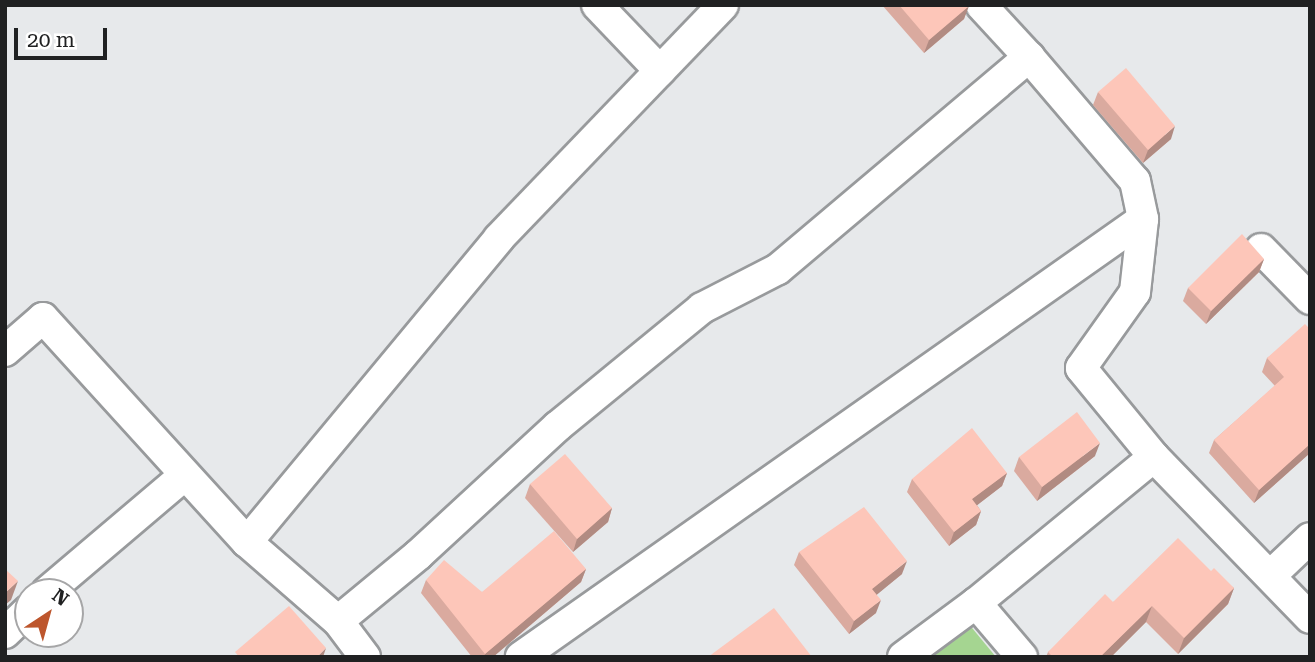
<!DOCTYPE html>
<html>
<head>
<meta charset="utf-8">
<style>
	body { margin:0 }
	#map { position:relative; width:1315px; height:662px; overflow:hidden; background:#e7e9eb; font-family:"Roboto Serif",serif }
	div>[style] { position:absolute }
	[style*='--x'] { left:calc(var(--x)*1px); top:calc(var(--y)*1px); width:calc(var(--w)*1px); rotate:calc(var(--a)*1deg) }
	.green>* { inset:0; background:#a5d591 }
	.roads { filter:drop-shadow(2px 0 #989a9c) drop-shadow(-2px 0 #989a9c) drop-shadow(0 2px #989a9c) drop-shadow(0 -2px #989a9c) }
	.street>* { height:30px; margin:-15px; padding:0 15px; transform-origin:15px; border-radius:15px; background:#fff }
	.wall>* { inset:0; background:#daaa9f }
	.shaded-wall>* { inset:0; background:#b18b82 }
	.building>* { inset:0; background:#fdc6b9 }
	span { translate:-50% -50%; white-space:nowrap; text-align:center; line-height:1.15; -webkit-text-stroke:6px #fff; paint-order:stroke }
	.frame { position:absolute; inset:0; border:7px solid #202122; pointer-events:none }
	.north { position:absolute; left:14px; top:578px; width:70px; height:70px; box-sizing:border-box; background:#fff; border:2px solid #a6a6a7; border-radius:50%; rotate:36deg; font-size:19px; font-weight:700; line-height:28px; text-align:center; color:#202122 }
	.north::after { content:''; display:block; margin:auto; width:24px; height:32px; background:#bd562d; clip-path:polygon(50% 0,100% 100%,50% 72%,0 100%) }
	.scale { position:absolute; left:14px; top:28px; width:93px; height:32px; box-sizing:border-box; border:4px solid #202122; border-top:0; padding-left:9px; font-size:21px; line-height:24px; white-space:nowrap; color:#202122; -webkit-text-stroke:5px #fff; paint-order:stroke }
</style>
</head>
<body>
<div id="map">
	<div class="green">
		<i style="clip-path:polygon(963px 617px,996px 657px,915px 657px)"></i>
	</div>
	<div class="roads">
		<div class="street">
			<i style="--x:597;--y:5;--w:91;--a:46.3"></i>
			<i style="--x:981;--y:5;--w:71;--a:47.3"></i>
			<i style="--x:1261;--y:249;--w:70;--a:45.6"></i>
			<i style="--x:5;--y:351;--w:50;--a:-41"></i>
			<i style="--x:43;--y:318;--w:303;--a:47.7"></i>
			<i style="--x:247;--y:542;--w:121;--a:41"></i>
			<i style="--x:338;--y:621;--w:45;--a:53.1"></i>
			<i style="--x:1154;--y:457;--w:224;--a:45.9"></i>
			<i style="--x:247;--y:542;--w:395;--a:-50.3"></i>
			<i style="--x:499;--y:238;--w:323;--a:-46.1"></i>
			<i style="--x:1270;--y:576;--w:55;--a:-43.5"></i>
			<i style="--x:47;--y:592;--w:181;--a:-40.3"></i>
			<i style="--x:976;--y:603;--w:71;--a:49.6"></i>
			<i style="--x:338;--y:621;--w:104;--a:-39.5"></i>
			<i style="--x:418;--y:555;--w:190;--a:-42.7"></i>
			<i style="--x:558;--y:426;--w:186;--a:-39.3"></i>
			<i style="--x:702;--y:308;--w:85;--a:-27.2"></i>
			<i style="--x:778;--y:269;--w:329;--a:-40.2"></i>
			<i style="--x:1029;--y:57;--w:163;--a:49.5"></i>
			<i style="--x:1135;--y:181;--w:39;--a:78"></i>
			<i style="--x:1143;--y:219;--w:761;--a:144.85"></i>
			<i style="--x:5;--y:633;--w:32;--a:-44"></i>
			<i style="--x:903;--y:657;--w:91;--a:-36.5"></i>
			<i style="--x:976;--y:603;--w:230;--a:-39.4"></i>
			<i style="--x:1154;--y:457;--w:115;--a:-129.4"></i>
			<i style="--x:1081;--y:368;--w:93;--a:-54.6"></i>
			<i style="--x:1135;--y:292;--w:73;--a:-83.7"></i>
		</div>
	</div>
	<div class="wall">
		<i style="clip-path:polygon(882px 5px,968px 5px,964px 19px,924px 53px)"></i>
		<i style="clip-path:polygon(1098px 92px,1171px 139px,1143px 163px,1093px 105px)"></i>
		<i style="clip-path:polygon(1264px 259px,1259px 272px,1206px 324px,1183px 301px,1188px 288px)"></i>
		<i style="clip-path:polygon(1310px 329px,1310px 453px,1254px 503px,1209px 453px,1214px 440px,1275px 386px,1262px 372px,1267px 358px)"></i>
		<i style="clip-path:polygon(1095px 456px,1037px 501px,1014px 471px,1019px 457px)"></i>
		<i style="clip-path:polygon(1007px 473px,1002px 486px,977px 505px,981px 511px,976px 525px,949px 546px,907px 492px,912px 479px)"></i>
		<i style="clip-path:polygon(530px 484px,612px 508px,608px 522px,573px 552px,525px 498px)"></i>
		<i style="clip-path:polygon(799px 552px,902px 574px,877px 594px,876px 613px,849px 634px,794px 565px)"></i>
		<i style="clip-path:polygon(586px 569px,581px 582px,493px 657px,472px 657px,421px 593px,426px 580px,482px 592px)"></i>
		<i style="clip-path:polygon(1211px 571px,1234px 588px,1228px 604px,1178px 654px,1146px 622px,1111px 657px,1046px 657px,1048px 652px,1113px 602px)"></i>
	</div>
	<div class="shaded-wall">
		<i style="clip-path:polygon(969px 6px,964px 19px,924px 53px,929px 40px)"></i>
		<i style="clip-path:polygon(1175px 126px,1171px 139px,1143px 163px,1148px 150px)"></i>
		<i style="clip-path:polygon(1264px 259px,1259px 272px,1206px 324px,1211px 311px)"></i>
		<i style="clip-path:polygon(1100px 443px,1095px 456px,1037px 501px,1042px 487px)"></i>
		<i style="clip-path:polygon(1310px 444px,1310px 453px,1254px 503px,1259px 490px)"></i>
		<i style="clip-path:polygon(1007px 473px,1002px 486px,967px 513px,972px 499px)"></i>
		<i style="clip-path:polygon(612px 508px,608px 522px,573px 552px,577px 539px)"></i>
		<i style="clip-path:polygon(981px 511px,976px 525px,949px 546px,954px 532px)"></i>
		<i style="clip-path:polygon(907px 561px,902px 574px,868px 602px,872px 589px)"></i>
		<i style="clip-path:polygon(586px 569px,581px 582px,493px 657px,484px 657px,485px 654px)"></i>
		<i style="clip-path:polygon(18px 581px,11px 600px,5px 605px,5px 593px)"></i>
		<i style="clip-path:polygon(1234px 588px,1228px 604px,1178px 654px,1184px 638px)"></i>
		<i style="clip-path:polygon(881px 600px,876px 613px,849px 634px,854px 621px)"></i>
		<i style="clip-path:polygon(1152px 606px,1146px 622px,1111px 657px,1100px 657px)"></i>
		<i style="clip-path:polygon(326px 648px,323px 657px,317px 657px)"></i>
	</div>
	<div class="building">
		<i style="clip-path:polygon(899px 5px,968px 5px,969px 6px,929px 40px)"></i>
		<i style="clip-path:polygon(1126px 68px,1175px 126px,1148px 150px,1098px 92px)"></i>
		<i style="clip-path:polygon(1242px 234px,1264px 259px,1211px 311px,1188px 288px)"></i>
		<i style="clip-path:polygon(1305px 324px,1310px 329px,1310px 444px,1259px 490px,1214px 440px,1284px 377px,1267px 358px)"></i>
		<i style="clip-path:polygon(1077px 412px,1100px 443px,1042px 487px,1019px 457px)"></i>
		<i style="clip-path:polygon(972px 428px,1007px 473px,972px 499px,981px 511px,954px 532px,912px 479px)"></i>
		<i style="clip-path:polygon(565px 454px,612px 508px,577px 539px,530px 484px)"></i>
		<i style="clip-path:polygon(864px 507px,907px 561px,872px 589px,881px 600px,854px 621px,799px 552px)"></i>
		<i style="clip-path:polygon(554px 531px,586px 569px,485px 654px,426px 580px,444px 560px,482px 592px)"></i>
		<i style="clip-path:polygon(1178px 538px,1211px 571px,1214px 568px,1234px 588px,1184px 638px,1152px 606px,1100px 657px,1053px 657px,1048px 652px,1105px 594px,1113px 602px)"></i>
		<i style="clip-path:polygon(5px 569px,18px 581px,5px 593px)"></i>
		<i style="clip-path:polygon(289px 606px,326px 648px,317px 657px,239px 657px,235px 652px)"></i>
		<i style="clip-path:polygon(774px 608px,812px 657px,708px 657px)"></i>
	</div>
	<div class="frame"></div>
	<div class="north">N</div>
	<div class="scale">20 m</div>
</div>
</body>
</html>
